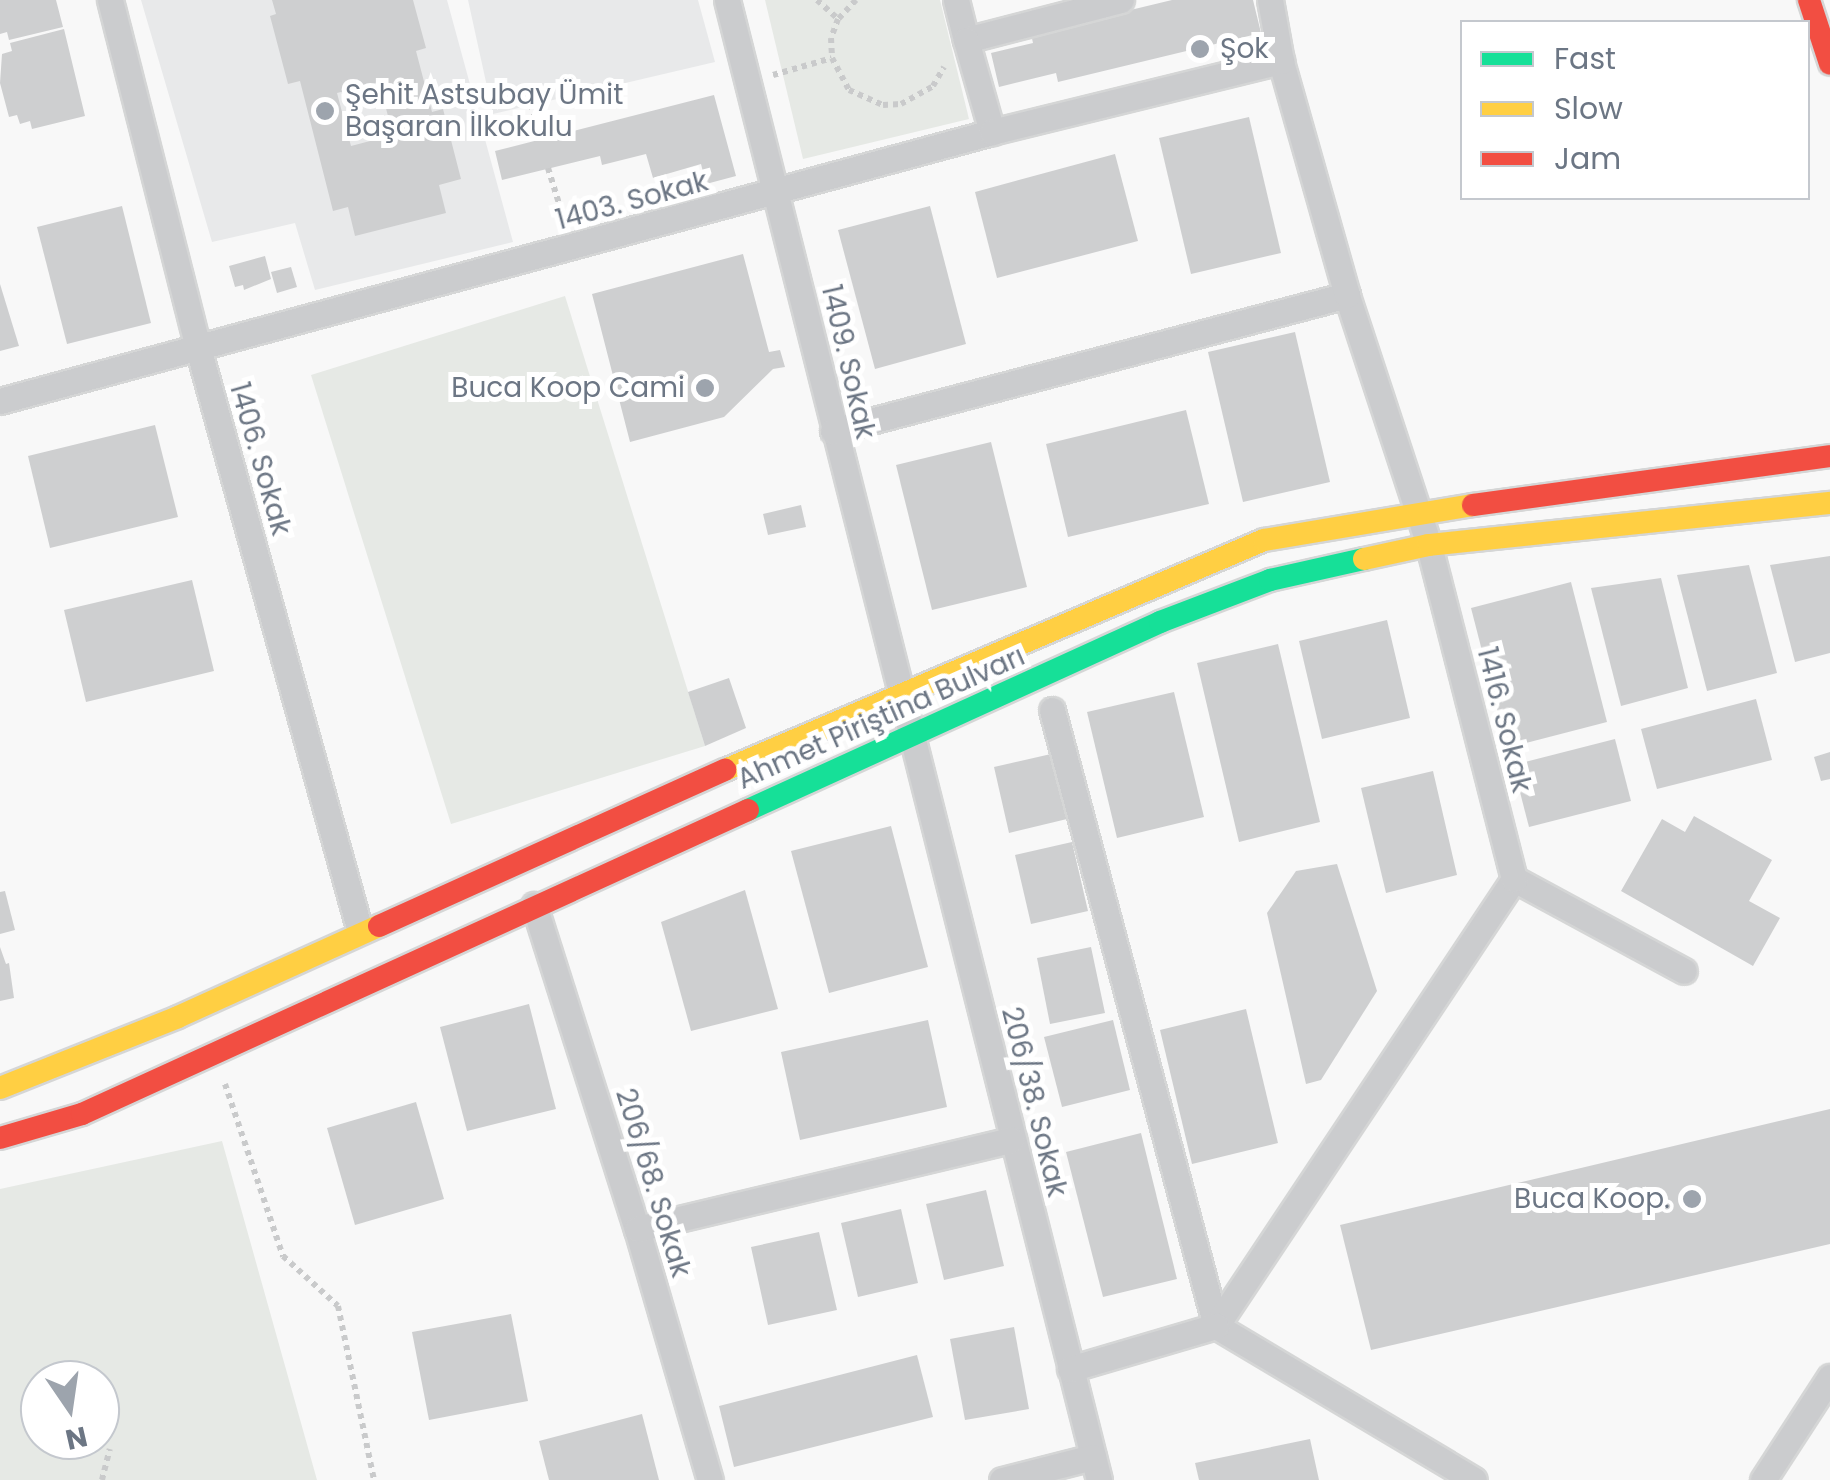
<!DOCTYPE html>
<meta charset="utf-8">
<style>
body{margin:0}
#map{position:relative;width:1830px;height:1480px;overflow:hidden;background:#f8f8f8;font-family:Poppins,sans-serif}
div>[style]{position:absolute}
.built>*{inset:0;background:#e8e9ea}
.green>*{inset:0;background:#e6e9e5}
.building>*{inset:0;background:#cecfd0}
.path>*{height:6px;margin-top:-3px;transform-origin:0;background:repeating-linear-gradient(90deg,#c9cacb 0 5px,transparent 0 10px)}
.roads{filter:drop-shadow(2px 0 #d5d6d6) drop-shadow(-2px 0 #d5d6d6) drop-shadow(0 2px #d5d6d6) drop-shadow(0 -2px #d5d6d6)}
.street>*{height:25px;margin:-12.5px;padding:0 12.5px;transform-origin:12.5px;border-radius:12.5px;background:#cbccce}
.fast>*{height:22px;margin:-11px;padding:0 11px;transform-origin:11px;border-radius:11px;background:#16e098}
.slow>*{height:22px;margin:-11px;padding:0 11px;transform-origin:11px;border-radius:11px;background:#ffcf43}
.jam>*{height:22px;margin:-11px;padding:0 11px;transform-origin:11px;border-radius:11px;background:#f24e42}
.dots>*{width:28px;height:28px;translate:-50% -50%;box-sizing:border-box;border:5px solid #fff;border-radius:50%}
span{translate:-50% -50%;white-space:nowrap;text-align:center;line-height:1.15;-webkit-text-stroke:10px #fff;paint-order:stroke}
.poi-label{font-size:28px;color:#6c7684}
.left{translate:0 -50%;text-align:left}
.right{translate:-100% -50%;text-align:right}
.street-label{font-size:28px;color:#6c7684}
.legend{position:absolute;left:1460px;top:20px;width:350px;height:180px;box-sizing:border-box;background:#fff;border:2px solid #c4c8ce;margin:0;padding:12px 18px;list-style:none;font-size:30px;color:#6c7684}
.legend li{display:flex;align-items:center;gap:20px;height:50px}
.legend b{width:50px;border:2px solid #c4c8ce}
.north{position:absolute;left:20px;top:1360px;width:100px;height:100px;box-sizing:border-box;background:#fff;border:2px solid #c4c8ce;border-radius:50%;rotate:167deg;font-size:28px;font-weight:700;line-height:40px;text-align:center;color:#6c7684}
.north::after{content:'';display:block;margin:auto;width:35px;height:45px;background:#9da4ad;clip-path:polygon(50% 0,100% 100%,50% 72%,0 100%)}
</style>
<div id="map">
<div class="built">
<div style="clip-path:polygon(141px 0,447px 0,513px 242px,315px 290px,295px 223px,212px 242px)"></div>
<div style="clip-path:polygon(468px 0,698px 0,715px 62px,493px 114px)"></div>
</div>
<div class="green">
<div style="clip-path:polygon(765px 0,940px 0,969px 119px,803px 159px)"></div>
<div style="clip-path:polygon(565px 296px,705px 746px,451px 824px,311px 375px)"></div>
<div style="clip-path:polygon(evenodd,222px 1141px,317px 1480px,0 1480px,0 1189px,222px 1141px,100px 1380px,100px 1440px,40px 1440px,40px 1380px,100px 1380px)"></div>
</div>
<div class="building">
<div style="clip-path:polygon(0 0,56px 0,63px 27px,9px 40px,7px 32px,0 34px)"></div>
<div style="clip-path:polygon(evenodd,272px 0,413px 0,426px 48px,416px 51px,432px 112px,443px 109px,461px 179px,439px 185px,446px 213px,355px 236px,348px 207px,333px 211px,300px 81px,288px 84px,270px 16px,276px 14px,272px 0,379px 82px,393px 135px,351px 146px,337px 93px,379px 82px)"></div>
<div style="clip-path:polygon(1172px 0,1253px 0,1261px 33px,1058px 82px,1056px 73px,999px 87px,991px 53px,1033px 43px,1031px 34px)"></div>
<div style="clip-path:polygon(64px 29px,85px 116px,32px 129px,30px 121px,20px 124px,17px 115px,9px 117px,0 83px,2px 54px,12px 51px,10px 43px)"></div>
<div style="clip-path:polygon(714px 95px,736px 176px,706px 184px,701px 164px,653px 178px,646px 154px,602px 165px,600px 156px,502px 180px,495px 151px)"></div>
<div style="clip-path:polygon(1249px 117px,1281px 253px,1191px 274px,1159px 138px)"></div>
<div style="clip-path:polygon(1115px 154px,1138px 241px,997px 278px,975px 192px)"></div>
<div style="clip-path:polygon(122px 206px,151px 323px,67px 344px,37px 227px)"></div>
<div style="clip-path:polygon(930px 206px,966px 344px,875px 369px,838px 230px)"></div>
<div style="clip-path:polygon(743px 254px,769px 352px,780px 350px,785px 367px,773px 369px,724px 417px,630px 442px,592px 294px)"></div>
<div style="clip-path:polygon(265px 256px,271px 279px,244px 290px,243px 285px,235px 287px,229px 266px)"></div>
<div style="clip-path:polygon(291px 267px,297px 287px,277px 293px,271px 272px)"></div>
<div style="clip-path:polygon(0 284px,19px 346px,0 351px)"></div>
<div style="clip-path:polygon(1295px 332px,1330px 482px,1243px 502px,1208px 352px)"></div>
<div style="clip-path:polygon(1186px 410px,1209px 504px,1068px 537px,1046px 444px)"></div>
<div style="clip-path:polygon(155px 425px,178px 517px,50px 548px,28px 456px)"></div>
<div style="clip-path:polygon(991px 442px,1027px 587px,932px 610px,896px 465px)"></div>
<div style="clip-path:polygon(801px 505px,806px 527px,768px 535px,763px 514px)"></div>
<div style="clip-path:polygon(1830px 556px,1830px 653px,1795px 662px,1770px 565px)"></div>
<div style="clip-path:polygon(1749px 565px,1777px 673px,1707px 691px,1677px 575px)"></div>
<div style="clip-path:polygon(1661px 578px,1688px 688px,1621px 706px,1591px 588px)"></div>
<div style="clip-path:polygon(192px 580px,214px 671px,86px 702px,64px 610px)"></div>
<div style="clip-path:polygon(1571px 582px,1607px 722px,1507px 748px,1471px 608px)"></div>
<div style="clip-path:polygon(1387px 620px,1410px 718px,1322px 739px,1299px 641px)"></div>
<div style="clip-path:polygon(1278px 644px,1320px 822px,1239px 842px,1197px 663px)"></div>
<div style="clip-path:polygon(729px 678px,746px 728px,705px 746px,688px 692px)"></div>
<div style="clip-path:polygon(1174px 692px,1204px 817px,1117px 838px,1087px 712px)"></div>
<div style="clip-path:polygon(1756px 699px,1772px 760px,1657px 789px,1641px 729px)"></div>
<div style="clip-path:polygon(1615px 739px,1631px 801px,1529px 827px,1513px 765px)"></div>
<div style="clip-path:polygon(1830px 752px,1830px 779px,1821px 781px,1814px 757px)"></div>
<div style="clip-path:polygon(1051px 754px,1067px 819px,1009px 833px,994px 767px)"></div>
<div style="clip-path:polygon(1433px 771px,1457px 875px,1386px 893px,1361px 788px)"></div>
<div style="clip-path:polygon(1694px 816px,1772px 860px,1749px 901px,1780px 918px,1753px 966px,1621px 891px,1662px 819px,1685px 832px)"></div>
<div style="clip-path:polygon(891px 826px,928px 967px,829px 993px,791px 851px)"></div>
<div style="clip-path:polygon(1072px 842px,1088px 911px,1031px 924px,1015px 855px)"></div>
<div style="clip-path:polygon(1337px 864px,1377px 991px,1321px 1080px,1306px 1084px,1267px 913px,1296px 871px)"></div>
<div style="clip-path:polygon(745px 890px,778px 1009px,691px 1031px,661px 922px)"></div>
<div style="clip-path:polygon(5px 891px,15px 930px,0 934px,0 892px)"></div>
<div style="clip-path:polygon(0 947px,6px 964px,9px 963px,14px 998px,0 1001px)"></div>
<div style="clip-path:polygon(1091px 947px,1105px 1013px,1050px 1024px,1037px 958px)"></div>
<div style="clip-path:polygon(529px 1004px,556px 1109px,467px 1131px,440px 1027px)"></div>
<div style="clip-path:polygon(1246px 1009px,1278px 1143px,1192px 1164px,1160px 1030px)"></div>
<div style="clip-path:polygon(928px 1020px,947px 1107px,800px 1140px,781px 1052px)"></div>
<div style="clip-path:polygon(1113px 1020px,1130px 1090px,1062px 1107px,1044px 1037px)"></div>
<div style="clip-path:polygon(416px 1102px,444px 1199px,355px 1225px,327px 1128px)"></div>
<div style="clip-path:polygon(1830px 1109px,1830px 1244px,1371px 1350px,1340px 1225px)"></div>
<div style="clip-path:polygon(1141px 1133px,1177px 1279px,1103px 1297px,1066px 1152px)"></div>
<div style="clip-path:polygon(986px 1190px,1004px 1266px,944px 1280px,926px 1204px)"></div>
<div style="clip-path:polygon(901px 1209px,918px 1283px,858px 1297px,841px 1223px)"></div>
<div style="clip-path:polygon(819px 1232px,837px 1310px,768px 1325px,751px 1247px)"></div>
<div style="clip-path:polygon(511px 1314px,528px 1401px,429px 1420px,412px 1332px)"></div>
<div style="clip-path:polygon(1014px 1327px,1029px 1409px,965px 1420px,950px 1339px)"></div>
<div style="clip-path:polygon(917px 1355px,933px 1417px,734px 1467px,719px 1406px)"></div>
<div style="clip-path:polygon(642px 1414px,659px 1480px,549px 1480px,539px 1441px)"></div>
<div style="clip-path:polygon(1310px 1439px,1319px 1480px,1199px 1480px,1195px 1463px)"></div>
</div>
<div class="path">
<div style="left:817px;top:0;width:28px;rotate:42deg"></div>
<div style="left:856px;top:0;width:26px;rotate:133deg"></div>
<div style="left:838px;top:19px;width:20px;rotate:110deg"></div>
<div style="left:831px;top:38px;width:20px;rotate:87deg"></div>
<div style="left:832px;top:58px;width:36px;rotate:62deg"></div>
<div style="left:849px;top:90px;width:37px;rotate:24deg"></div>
<div style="left:883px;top:105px;width:18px;rotate:-3deg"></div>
<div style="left:901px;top:104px;width:37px;rotate:-29deg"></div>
<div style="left:933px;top:86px;width:22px;rotate:-60deg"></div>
<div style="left:773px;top:75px;width:61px;rotate:-16.1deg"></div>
<div style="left:531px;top:104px;width:37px;rotate:74deg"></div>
<div style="left:548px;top:168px;width:58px;rotate:72.8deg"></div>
<div style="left:225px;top:1084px;width:182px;rotate:71.4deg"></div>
<div style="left:283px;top:1256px;width:74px;rotate:42.3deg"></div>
<div style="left:338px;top:1306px;width:178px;rotate:78.3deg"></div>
<div style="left:102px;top:1480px;width:32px;rotate:-76deg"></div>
</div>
<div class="roads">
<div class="street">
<div style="left:110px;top:0;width:359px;rotate:75.8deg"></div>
<div style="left:198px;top:348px;width:605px;rotate:74.47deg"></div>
<div style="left:727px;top:0;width:1526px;rotate:75.89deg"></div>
<div style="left:956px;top:0;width:41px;rotate:76deg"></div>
<div style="left:966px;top:40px;width:160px;rotate:-14.5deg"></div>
<div style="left:966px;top:40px;width:96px;rotate:74.2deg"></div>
<div style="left:0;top:401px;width:1028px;rotate:-15.17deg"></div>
<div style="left:992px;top:132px;width:298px;rotate:-13.8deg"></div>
<div style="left:833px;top:431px;width:532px;rotate:-14.82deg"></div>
<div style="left:1052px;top:710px;width:637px;rotate:75.09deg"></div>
<div style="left:1514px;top:879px;width:193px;rotate:28.4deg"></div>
<div style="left:534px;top:905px;width:340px;rotate:72.4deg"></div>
<div style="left:637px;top:1229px;width:261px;rotate:73.8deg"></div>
<div style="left:637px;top:1229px;width:385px;rotate:-13.4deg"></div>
<div style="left:1216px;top:1326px;width:537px;rotate:-56.31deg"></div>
<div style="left:1514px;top:879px;width:345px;rotate:-104.3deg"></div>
<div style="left:1429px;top:545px;width:263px;rotate:-108.2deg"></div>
<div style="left:1347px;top:295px;width:243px;rotate:-105.8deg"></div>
<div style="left:1281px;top:61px;width:62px;rotate:-100.2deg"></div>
<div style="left:1216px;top:1326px;width:300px;rotate:30.8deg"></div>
<div style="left:1070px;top:1369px;width:152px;rotate:-16.4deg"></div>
<div style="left:1002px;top:1480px;width:94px;rotate:-14.2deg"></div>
<div style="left:1763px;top:1480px;width:123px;rotate:-57deg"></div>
</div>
<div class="fast">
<div style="left:748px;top:810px;width:453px;rotate:-24.5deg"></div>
<div style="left:1160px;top:622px;width:118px;rotate:-20.9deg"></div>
<div style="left:1270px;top:580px;width:96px;rotate:-12.6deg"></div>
</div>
<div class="slow">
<div style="left:1364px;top:559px;width:66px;rotate:-12.2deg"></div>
<div style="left:1429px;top:545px;width:403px;rotate:-6deg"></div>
<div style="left:725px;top:770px;width:586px;rotate:-23.11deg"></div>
<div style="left:1264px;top:540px;width:212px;rotate:-9.5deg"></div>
<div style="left:0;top:1088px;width:192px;rotate:-21.7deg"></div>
<div style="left:178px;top:1017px;width:221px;rotate:-24.4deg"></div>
</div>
<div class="jam">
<div style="left:1809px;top:0;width:67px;rotate:71.8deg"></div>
<div style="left:1473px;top:505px;width:360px;rotate:-7.8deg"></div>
<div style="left:379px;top:926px;width:380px;rotate:-24.3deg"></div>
<div style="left:0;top:1138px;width:85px;rotate:-16.3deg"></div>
<div style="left:82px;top:1114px;width:732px;rotate:-24.53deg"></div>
</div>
</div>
<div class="dots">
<div style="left:1200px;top:49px;background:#9da4ad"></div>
<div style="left:325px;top:111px;background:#9da4ad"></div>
<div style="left:705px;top:388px;background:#9da4ad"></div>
<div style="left:1692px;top:1199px;background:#9da4ad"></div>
</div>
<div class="poi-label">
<span class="left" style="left:1220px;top:49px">Şok</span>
<span class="left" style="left:345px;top:111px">Şehit Astsubay Ümit<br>Başaran İlkokulu</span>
<span class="right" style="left:685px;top:388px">Buca Koop Cami</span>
<span class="right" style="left:1670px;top:1199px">Buca Koop.</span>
</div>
<div class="street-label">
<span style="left:632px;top:201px;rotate:-15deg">1403. Sokak</span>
<span style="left:848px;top:362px;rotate:77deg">1409. Sokak</span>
<span style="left:260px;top:459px;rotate:74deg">1406. Sokak</span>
<span style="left:881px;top:718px;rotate:-24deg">Ahmet Piriştina Bulvarı</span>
<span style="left:1504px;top:720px;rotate:76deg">1416. Sokak</span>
<span style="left:1034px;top:1102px;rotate:76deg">206/38. Sokak</span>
<span style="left:653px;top:1183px;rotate:73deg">206/68. Sokak</span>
</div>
<ul class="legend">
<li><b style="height:12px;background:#16e098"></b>Fast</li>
<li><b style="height:12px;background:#ffcf43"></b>Slow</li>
<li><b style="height:12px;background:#f24e42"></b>Jam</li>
</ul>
<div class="north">N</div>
</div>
